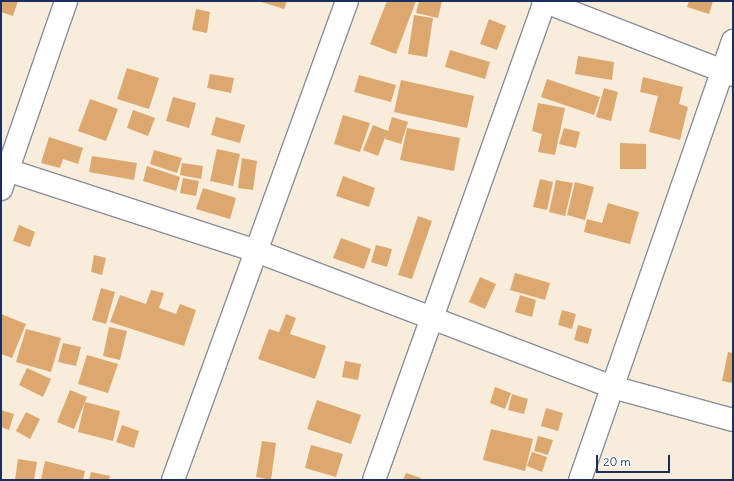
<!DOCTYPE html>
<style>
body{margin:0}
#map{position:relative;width:734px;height:481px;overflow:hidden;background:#f8ecdb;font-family:Delius,sans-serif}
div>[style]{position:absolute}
.building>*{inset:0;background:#dca870}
.roads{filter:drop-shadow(1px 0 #8a8e9c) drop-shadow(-1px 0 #8a8e9c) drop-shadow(0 1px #8a8e9c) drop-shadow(0 -1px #8a8e9c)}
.street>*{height:22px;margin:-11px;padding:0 11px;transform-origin:11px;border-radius:11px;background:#fff}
span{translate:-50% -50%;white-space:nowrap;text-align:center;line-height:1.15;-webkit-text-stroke:3px #fff;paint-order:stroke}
.frame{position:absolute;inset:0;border:2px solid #1b2f5e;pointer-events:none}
.scale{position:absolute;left:596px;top:455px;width:74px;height:18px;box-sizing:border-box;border:2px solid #1b2f5e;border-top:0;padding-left:5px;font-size:12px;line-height:14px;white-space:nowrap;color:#1b2f5e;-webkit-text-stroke:3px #fff;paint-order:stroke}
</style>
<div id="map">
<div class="building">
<div style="clip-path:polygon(1px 1px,18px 1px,13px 16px,1px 12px)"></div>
<div style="clip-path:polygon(258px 1px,287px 1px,284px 9px)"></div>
<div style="clip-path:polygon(387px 1px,416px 1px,396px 54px,370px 44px)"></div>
<div style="clip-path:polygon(419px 1px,442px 1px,438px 18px,416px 13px)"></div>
<div style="clip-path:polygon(689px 1px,713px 1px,709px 14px,687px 7px)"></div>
<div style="clip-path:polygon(196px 9px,210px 12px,207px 33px,192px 30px)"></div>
<div style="clip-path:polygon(414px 15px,433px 18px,427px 57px,408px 54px)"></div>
<div style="clip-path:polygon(489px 19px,506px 26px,497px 50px,480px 44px)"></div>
<div style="clip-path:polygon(450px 50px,490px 62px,485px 79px,445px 67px)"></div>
<div style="clip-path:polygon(578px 56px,614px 62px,612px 80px,575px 74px)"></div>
<div style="clip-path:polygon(127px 68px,159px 78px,149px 109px,117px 99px)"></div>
<div style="clip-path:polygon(210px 74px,234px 78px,231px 93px,207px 88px)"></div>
<div style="clip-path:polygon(359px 75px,396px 85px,391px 102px,354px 92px)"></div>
<div style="clip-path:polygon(643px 77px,683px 87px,679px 104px,688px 107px,680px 140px,649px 132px,658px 96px,640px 92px)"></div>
<div style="clip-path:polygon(547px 79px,600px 97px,594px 115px,541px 97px)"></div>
<div style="clip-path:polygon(401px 80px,474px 96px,467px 128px,394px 112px)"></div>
<div style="clip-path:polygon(604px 88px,618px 92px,611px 121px,596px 117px)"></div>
<div style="clip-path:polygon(173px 97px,196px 103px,189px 128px,166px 121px)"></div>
<div style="clip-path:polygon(90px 99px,118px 109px,106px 141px,78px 131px)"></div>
<div style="clip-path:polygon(538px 103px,565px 108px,555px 155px,538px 152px,542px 134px,532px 131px)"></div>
<div style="clip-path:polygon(133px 110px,155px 118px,148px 136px,127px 128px)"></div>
<div style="clip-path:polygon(343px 115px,370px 123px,360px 152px,334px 144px)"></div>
<div style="clip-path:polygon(216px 117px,245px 125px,240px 143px,211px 135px)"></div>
<div style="clip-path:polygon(392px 117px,408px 122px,401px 144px,385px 139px,386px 135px,378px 156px,363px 150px,373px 125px,388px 131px)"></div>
<div style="clip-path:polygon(407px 128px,460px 138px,454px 171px,400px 160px)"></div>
<div style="clip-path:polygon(564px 128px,580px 132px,576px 148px,559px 144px)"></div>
<div style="clip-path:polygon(49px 137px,83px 148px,78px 164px,63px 159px,60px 168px,41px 163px)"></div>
<div style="clip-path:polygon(620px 143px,646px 144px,646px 169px,620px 169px)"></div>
<div style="clip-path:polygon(217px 149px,240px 154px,233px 186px,210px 181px)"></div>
<div style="clip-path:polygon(154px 150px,182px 158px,177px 173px,150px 164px)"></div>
<div style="clip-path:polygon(92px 156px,137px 163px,134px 180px,89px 172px)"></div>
<div style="clip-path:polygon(242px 158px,257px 161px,253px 190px,238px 188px)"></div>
<div style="clip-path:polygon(182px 163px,203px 166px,201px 179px,180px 175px)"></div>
<div style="clip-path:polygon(147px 166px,180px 177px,176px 191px,143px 181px)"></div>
<div style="clip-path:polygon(343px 176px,375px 188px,369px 207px,336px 196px)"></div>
<div style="clip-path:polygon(183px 178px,199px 181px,196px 196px,180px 193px)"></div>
<div style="clip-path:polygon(540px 179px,553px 182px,547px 210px,533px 207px)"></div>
<div style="clip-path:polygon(556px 180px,573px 183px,565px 216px,549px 212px)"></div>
<div style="clip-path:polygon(575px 182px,594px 187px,585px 220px,567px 215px)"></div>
<div style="clip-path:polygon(203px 188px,236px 198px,230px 219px,196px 209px)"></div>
<div style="clip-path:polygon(608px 203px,639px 212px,630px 244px,584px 232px,587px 219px,602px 223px)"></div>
<div style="clip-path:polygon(418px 216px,432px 221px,412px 279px,398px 275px)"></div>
<div style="clip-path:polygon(19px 225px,35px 232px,30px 247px,13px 241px)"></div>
<div style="clip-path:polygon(341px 238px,371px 249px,364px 269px,333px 258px)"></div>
<div style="clip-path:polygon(376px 245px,392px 249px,387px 267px,371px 262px)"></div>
<div style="clip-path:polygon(94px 255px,106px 258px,102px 275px,91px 272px)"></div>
<div style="clip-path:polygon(515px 273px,550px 283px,545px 300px,510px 290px)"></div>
<div style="clip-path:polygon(480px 277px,496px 284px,485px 309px,469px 302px)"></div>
<div style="clip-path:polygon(101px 288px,115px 292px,106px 324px,92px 320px)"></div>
<div style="clip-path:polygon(151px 290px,164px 293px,159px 308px,176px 314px,180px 304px,196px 310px,184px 346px,110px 322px,120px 295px,146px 304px)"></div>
<div style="clip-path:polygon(520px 295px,536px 300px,532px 317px,515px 312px)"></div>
<div style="clip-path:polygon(562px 310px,576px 314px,572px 329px,558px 325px)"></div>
<div style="clip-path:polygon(1px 314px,26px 324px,12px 358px,1px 354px)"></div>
<div style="clip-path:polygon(286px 314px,296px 318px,290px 334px,326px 346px,315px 379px,258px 359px,269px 329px,279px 332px)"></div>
<div style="clip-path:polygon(578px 325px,592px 329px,588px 344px,574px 340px)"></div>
<div style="clip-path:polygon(109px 327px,127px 331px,120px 360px,103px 356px)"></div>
<div style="clip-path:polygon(26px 329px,61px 338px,51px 372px,16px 362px)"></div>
<div style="clip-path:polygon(63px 343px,81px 347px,76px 366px,58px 362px)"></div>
<div style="clip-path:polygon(728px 352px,733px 353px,733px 383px,722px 381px)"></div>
<div style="clip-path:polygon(87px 355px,118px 364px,108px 393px,78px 384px)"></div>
<div style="clip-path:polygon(345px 361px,361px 364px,358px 380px,342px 377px)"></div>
<div style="clip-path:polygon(27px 368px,51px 379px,43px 397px,19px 385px)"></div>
<div style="clip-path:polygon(495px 387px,511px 393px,505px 409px,490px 403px)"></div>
<div style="clip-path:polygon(70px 390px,87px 397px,74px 429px,57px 422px)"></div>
<div style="clip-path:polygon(512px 394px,528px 399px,524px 414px,508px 410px)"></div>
<div style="clip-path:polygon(317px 400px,361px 415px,351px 444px,307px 429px)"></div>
<div style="clip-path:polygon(85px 402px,120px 411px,113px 441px,78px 432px)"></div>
<div style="clip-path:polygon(546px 408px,563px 413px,558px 431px,541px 426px)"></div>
<div style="clip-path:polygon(1px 410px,14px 414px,9px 430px,1px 427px)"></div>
<div style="clip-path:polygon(26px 412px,40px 419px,30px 439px,16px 431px)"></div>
<div style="clip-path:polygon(122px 425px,139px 431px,134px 448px,116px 442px)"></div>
<div style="clip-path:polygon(491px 429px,533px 439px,525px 471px,483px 460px)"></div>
<div style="clip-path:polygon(538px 436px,553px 440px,548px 455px,534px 451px)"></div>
<div style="clip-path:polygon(262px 441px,276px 443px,271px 480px,256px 477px)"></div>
<div style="clip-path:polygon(311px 445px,343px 454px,336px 477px,305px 468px)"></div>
<div style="clip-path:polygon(532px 452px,547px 457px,542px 472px,527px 466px)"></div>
<div style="clip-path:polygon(18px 459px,37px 462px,34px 480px,15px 480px)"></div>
<div style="clip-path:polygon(45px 461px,85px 471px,83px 480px,41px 480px)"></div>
<div style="clip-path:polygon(91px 472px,110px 476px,109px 480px,89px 480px)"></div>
<div style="clip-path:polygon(406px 473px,421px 478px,420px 480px,403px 480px)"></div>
</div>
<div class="roads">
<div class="street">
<div style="left:543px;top:1px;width:204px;rotate:21.3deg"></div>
<div style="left:1px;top:168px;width:268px;rotate:18deg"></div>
<div style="left:256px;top:251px;width:381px;rotate:20.9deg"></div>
<div style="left:612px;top:387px;width:125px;rotate:15.3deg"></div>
<div style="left:1px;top:189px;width:199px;rotate:-70.9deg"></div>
<div style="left:173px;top:480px;width:510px;rotate:-70.04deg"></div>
<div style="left:374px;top:480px;width:509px;rotate:-70.35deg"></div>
<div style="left:580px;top:480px;width:465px;rotate:-70.8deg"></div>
</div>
</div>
<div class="frame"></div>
<div class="scale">20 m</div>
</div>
